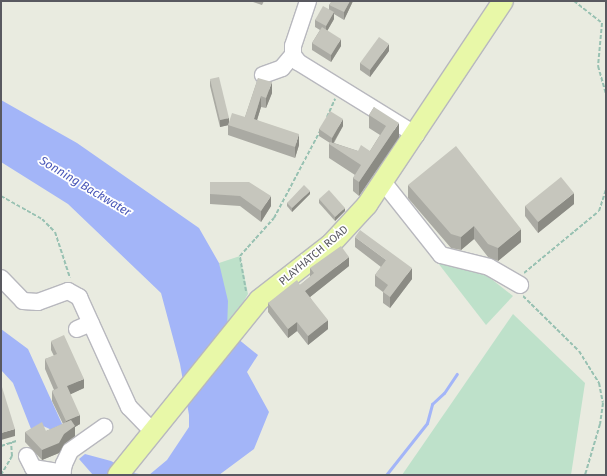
<!DOCTYPE html>
<style>
body{margin:0}
#map{position:relative;width:607px;height:476px;overflow:hidden;background:#e9ebe0;font-family:"Fira Sans",sans-serif}
div>[style]{position:absolute}
.green>*{inset:0;background:#bee1ca}
.water>*{inset:0;background:#a3b5f8}
.stream>*{height:3px;margin:-1.5px;padding:0 1.5px;transform-origin:1.5px;border-radius:1.5px;background:#a3b5f8}
.path>*{height:2px;margin-top:-1px;transform-origin:0;background:repeating-linear-gradient(90deg,#98c1b2 0 4px,transparent 0 6px)}
.roads{filter:drop-shadow(1px 0 #b8b8be) drop-shadow(-1px 0 #b8b8be) drop-shadow(0 1px #b8b8be) drop-shadow(0 -1px #b8b8be)}
.minor>*{height:16px;margin:-8px;padding:0 8px;transform-origin:8px;border-radius:8px;background:#fff}
.major>*{height:20px;margin:-10px;padding:0 10px;transform-origin:10px;border-radius:10px;background:#e8f8a8}
.wall>*{inset:0;background:#aaaaa3}
.shaded-wall>*{inset:0;background:#8b8b84}
.building>*{inset:0;background:#c6c6bd}
span{translate:-50% -50%;white-space:nowrap;text-align:center;line-height:1.15;-webkit-text-stroke:3.5px #fff;paint-order:stroke}
.street-label{font-size:11px;color:#595960}
.water-label{font-size:12px;color:#4957b8;font-style:italic}
.frame{position:absolute;inset:0;border:2px solid #595960;pointer-events:none}
</style>
<div id="map">
<div class="green">
<div style="clip-path:polygon(240px 256px,248px 294px,227px 330px,219px 263px)"></div>
<div style="clip-path:polygon(438px 263px,485px 274px,513px 296px,486px 325px)"></div>
<div style="clip-path:polygon(513px 314px,585px 383px,571px 475px,402px 475px)"></div>
</div>
<div class="water">
<div style="clip-path:polygon(1px 100px,77px 143px,199px 228px,219px 263px,228px 301px,227px 330px,258px 355px,247px 372px,269px 412px,254px 449px,219px 475px,149px 475px,167px 460px,189px 427px,189px 415px,180px 364px,161px 293px,68px 204px,1px 162px)"></div>
<div style="clip-path:polygon(1px 329px,28px 349px,63px 426px,54px 431px,41px 425px,33px 434px,13px 383px,1px 370px)"></div>
<div style="clip-path:polygon(85px 454px,111px 461px,133px 473px,145px 475px,93px 475px,79px 459px)"></div>
</div>
<div class="stream">
<div style="left:386px;top:475px;width:66px;rotate:-51.7deg"></div>
<div style="left:427px;top:423px;width:20px;rotate:-75deg"></div>
<div style="left:432px;top:404px;width:16px;rotate:-43deg"></div>
<div style="left:444px;top:393px;width:23px;rotate:-56deg"></div>
</div>
<div class="path">
<div style="left:574px;top:1px;width:36px;rotate:38deg"></div>
<div style="left:602px;top:23px;width:43px;rotate:95.3deg"></div>
<div style="left:598px;top:66px;width:29px;rotate:74deg"></div>
<div style="left:327px;top:117px;width:20px;rotate:-66deg"></div>
<div style="left:1px;top:196px;width:47px;rotate:29.3deg"></div>
<div style="left:42px;top:219px;width:18px;rotate:45deg"></div>
<div style="left:55px;top:232px;width:48px;rotate:71.9deg"></div>
<div style="left:524px;top:273px;width:97px;rotate:-39.6deg"></div>
<div style="left:599px;top:211px;width:22px;rotate:-72deg"></div>
<div style="left:246px;top:291px;width:36px;rotate:-100deg"></div>
<div style="left:240px;top:256px;width:51px;rotate:-48.2deg"></div>
<div style="left:274px;top:218px;width:98px;rotate:-62.1deg"></div>
<div style="left:523px;top:296px;width:78px;rotate:44.5deg"></div>
<div style="left:579px;top:351px;width:38px;rotate:58deg"></div>
<div style="left:599px;top:383px;width:20px;rotate:79deg"></div>
<div style="left:603px;top:403px;width:21px;rotate:98deg"></div>
<div style="left:600px;top:424px;width:53px;rotate:106.4deg"></div>
<div style="left:1px;top:446px;width:16px;rotate:-18deg"></div>
<div style="left:1px;top:475px;width:22px;rotate:-60deg"></div>
<div style="left:12px;top:456px;width:14px;rotate:-94deg"></div>
</div>
<div class="roads">
<div class="minor">
<div style="left:308px;top:1px;width:47px;rotate:108.4deg"></div>
<div style="left:293px;top:46px;width:9px;rotate:90deg"></div>
<div style="left:293px;top:55px;width:9px;rotate:54deg"></div>
<div style="left:298px;top:62px;width:139px;rotate:31.7deg"></div>
<div style="left:263px;top:75px;width:20px;rotate:-20deg"></div>
<div style="left:282px;top:68px;width:17px;rotate:-50deg"></div>
<div style="left:384px;top:183px;width:92px;rotate:51.6deg"></div>
<div style="left:441px;top:255px;width:49px;rotate:14deg"></div>
<div style="left:489px;top:267px;width:36px;rotate:30deg"></div>
<div style="left:1px;top:278px;width:32px;rotate:46deg"></div>
<div style="left:23px;top:301px;width:15px;rotate:4deg"></div>
<div style="left:38px;top:302px;width:32px;rotate:-20deg"></div>
<div style="left:68px;top:291px;width:13px;rotate:29deg"></div>
<div style="left:79px;top:297px;width:121px;rotate:65.6deg"></div>
<div style="left:129px;top:407px;width:35px;rotate:46deg"></div>
<div style="left:77px;top:329px;width:15px;rotate:-23deg"></div>
<div style="left:27px;top:456px;width:13px;rotate:63deg"></div>
<div style="left:33px;top:468px;width:30px;rotate:9deg"></div>
<div style="left:62px;top:475px;width:11px;rotate:-80deg"></div>
<div style="left:64px;top:464px;width:14px;rotate:-65deg"></div>
<div style="left:70px;top:451px;width:42px;rotate:-35.2deg"></div>
</div>
<div class="major">
<div style="left:118px;top:475px;width:225px;rotate:-51.1deg"></div>
<div style="left:259px;top:300px;width:91px;rotate:-37.9deg"></div>
<div style="left:331px;top:244px;width:53px;rotate:-47.3deg"></div>
<div style="left:367px;top:205px;width:245px;rotate:-56.3deg"></div>
</div>
</div>
<div class="wall">
<div style="clip-path:polygon(250px 1px,264px 1px,262px 5px)"></div>
<div style="clip-path:polygon(332px 1px,353px 1px,344px 20px,334px 14px,334px 19px,327px 31px,341px 46px,331px 62px,312px 50px,312px 43px,320px 30px,315px 27px,315px 20px,329px 10px,329px 5px)"></div>
<div style="clip-path:polygon(389px 51px,370px 77px,360px 70px,360px 63px)"></div>
<div style="clip-path:polygon(258px 78px,272px 93px,266px 108px,261px 107px,257px 120px,299px 145px,295px 158px,228px 135px,228px 125px,220px 127px,210px 86px,210px 79px,229px 123px,245px 117px)"></div>
<div style="clip-path:polygon(374px 107px,399px 137px,359px 196px,353px 191px,353px 178px,355px 175px,329px 158px,329px 144px,330px 143px,319px 136px,319px 129px,343px 126px,334px 143px,358px 151px,370px 151px,380px 135px,369px 128px,369px 115px)"></div>
<div style="clip-path:polygon(210px 182px,271px 206px,261px 222px,240px 206px,210px 204px)"></div>
<div style="clip-path:polygon(408px 185px,521px 242px,498px 261px,488px 257px,474px 239px,461px 250px,451px 248px,408px 198px)"></div>
<div style="clip-path:polygon(310px 194px,292px 212px,287px 206px,287px 203px)"></div>
<div style="clip-path:polygon(319px 199px,345px 211px,335px 221px,319px 203px)"></div>
<div style="clip-path:polygon(574px 204px,538px 233px,525px 216px,525px 206px)"></div>
<div style="clip-path:polygon(355px 237px,412px 279px,390px 308px,383px 303px,383px 292px,375px 286px,375px 275px,381px 267px,355px 247px)"></div>
<div style="clip-path:polygon(349px 266px,310px 297px,328px 329px,308px 345px,297px 331px,288px 338px,268px 312px,268px 303px,300px 285px,310px 277px,310px 268px)"></div>
<div style="clip-path:polygon(51px 341px,84px 388px,70px 394px,80px 424px,75px 427px,75px 436px,64px 444px,59px 453px,42px 460px,25px 442px,25px 432px,46px 431px,63px 424px,52px 401px,52px 391px,54px 390px,45px 369px,45px 359px,54px 356px,51px 350px)"></div>
</div>
<div class="shaded-wall">
<div style="clip-path:polygon(350px 1px,353px 1px,344px 20px,344px 12px)"></div>
<div style="clip-path:polygon(334px 12px,334px 19px,326px 33px,326px 26px)"></div>
<div style="clip-path:polygon(341px 39px,341px 46px,331px 62px,331px 55px)"></div>
<div style="clip-path:polygon(389px 44px,389px 51px,370px 77px,370px 70px)"></div>
<div style="clip-path:polygon(272px 82px,272px 93px,266px 108px,266px 98px)"></div>
<div style="clip-path:polygon(261px 96px,261px 107px,254px 130px,254px 119px)"></div>
<div style="clip-path:polygon(229px 118px,229px 125px,220px 127px,220px 120px)"></div>
<div style="clip-path:polygon(343px 119px,343px 126px,332px 145px,332px 138px)"></div>
<div style="clip-path:polygon(399px 123px,399px 137px,359px 196px,359px 182px)"></div>
<div style="clip-path:polygon(299px 134px,299px 145px,295px 158px,295px 147px)"></div>
<div style="clip-path:polygon(310px 191px,310px 194px,292px 212px,292px 208px)"></div>
<div style="clip-path:polygon(574px 193px,574px 204px,538px 233px,538px 222px)"></div>
<div style="clip-path:polygon(271px 196px,271px 206px,261px 222px,261px 211px)"></div>
<div style="clip-path:polygon(345px 208px,345px 211px,335px 221px,335px 217px)"></div>
<div style="clip-path:polygon(474px 226px,474px 239px,461px 250px,461px 237px)"></div>
<div style="clip-path:polygon(521px 229px,521px 242px,498px 261px,498px 248px)"></div>
<div style="clip-path:polygon(349px 257px,349px 266px,305px 301px,305px 291px)"></div>
<div style="clip-path:polygon(412px 268px,412px 279px,390px 308px,390px 297px)"></div>
<div style="clip-path:polygon(328px 320px,328px 329px,308px 345px,308px 336px)"></div>
<div style="clip-path:polygon(297px 322px,297px 331px,288px 338px,288px 329px)"></div>
<div style="clip-path:polygon(84px 379px,84px 388px,67px 396px,67px 386px)"></div>
<div style="clip-path:polygon(80px 415px,80px 424px,75px 427px,75px 436px,64px 444px,59px 453px,42px 460px,42px 450px,64px 434px,66px 431px,66px 421px)"></div>
<div style="clip-path:polygon(15px 429px,15px 436px,1px 440px,1px 433px)"></div>
</div>
<div class="building">
<div style="clip-path:polygon(332px 1px,350px 1px,344px 12px,329px 5px)"></div>
<div style="clip-path:polygon(323px 6px,334px 12px,326px 26px,315px 20px)"></div>
<div style="clip-path:polygon(322px 27px,341px 39px,331px 55px,312px 43px)"></div>
<div style="clip-path:polygon(379px 37px,389px 44px,370px 70px,360px 63px)"></div>
<div style="clip-path:polygon(219px 77px,229px 118px,220px 120px,210px 79px)"></div>
<div style="clip-path:polygon(258px 78px,272px 82px,266px 98px,261px 96px,254px 119px,299px 134px,295px 147px,228px 125px,232px 113px,245px 117px)"></div>
<div style="clip-path:polygon(374px 107px,399px 123px,359px 182px,353px 178px,361px 165px,329px 144px,330px 142px,358px 151px,361px 145px,370px 151px,386px 126px,369px 115px)"></div>
<div style="clip-path:polygon(330px 111px,343px 119px,332px 138px,319px 129px)"></div>
<div style="clip-path:polygon(456px 146px,521px 229px,498px 248px,488px 244px,474px 226px,461px 237px,451px 234px,408px 185px)"></div>
<div style="clip-path:polygon(561px 177px,574px 193px,538px 222px,525px 206px)"></div>
<div style="clip-path:polygon(210px 182px,249px 182px,271px 196px,261px 211px,240px 196px,210px 194px)"></div>
<div style="clip-path:polygon(304px 185px,310px 191px,292px 208px,287px 203px)"></div>
<div style="clip-path:polygon(329px 190px,345px 208px,335px 217px,319px 199px)"></div>
<div style="clip-path:polygon(360px 230px,412px 268px,390px 297px,383px 292px,388px 285px,375px 275px,386px 260px,355px 237px)"></div>
<div style="clip-path:polygon(341px 246px,349px 257px,305px 291px,328px 320px,308px 336px,297px 322px,288px 329px,268px 303px,297px 280px,300px 285px,314px 273px,310px 268px)"></div>
<div style="clip-path:polygon(64px 335px,84px 379px,67px 386px,80px 415px,66px 421px,52px 391px,58px 388px,45px 359px,57px 354px,51px 341px)"></div>
<div style="clip-path:polygon(2px 387px,15px 429px,1px 433px,1px 388px)"></div>
<div style="clip-path:polygon(71px 420px,75px 426px,64px 434px,59px 443px,42px 450px,25px 432px,42px 422px,46px 431px)"></div>
</div>
<div class="street-label">
<span style="left:314px;top:256px;rotate:-40deg">PLAYHATCH ROAD</span>
</div>
<div class="water-label">
<span style="left:85px;top:187px;rotate:31deg">Sonning Backwater</span>
</div>
<div class="frame"></div>
</div>
